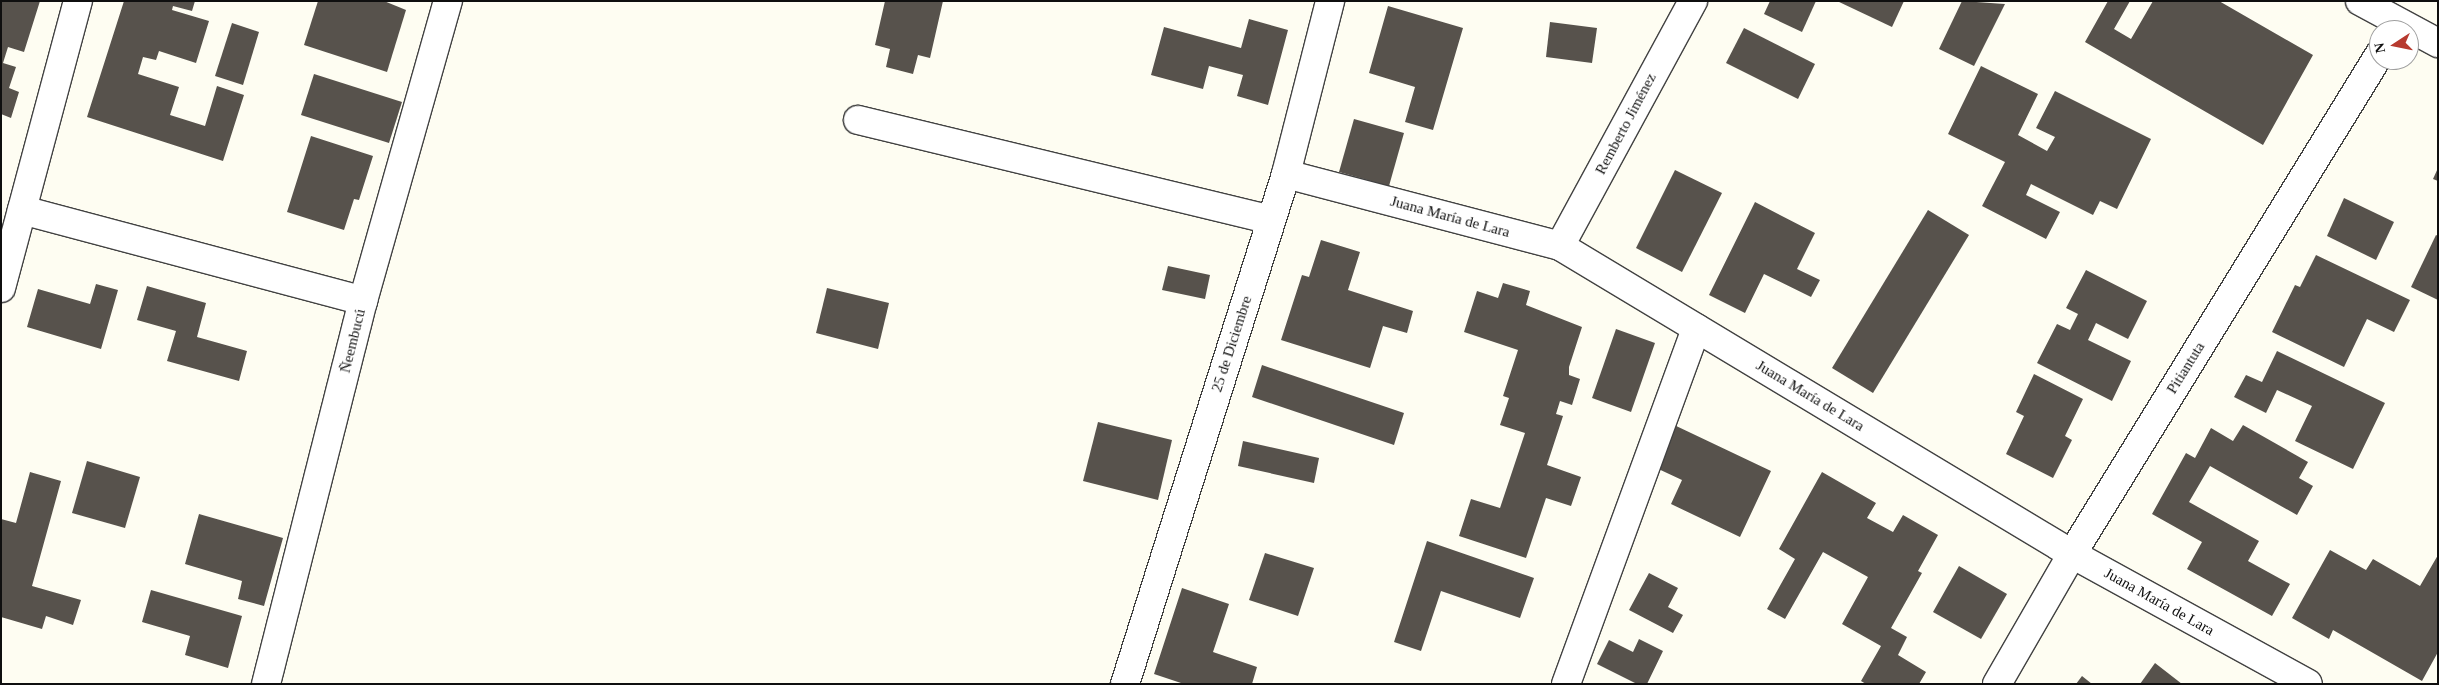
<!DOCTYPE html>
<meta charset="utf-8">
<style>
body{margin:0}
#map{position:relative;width:2439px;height:685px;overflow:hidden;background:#fefdf2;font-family:"Times New Roman",serif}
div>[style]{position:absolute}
.building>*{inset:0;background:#57524c}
.roads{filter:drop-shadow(1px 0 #424242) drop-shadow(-1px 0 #424242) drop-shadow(0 1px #424242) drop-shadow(0 -1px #424242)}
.street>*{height:28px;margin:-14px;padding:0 14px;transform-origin:14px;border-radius:14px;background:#fff}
span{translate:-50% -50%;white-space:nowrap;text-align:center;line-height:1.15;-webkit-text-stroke:5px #fff;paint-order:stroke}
.street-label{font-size:15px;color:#0f0f0f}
.frame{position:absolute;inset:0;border:2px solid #0f0f0f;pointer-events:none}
.north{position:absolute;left:2369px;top:20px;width:50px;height:50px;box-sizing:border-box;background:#fff;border:1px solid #9f9f9f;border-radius:50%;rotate:259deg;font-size:14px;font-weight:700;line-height:20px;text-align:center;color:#0f0f0f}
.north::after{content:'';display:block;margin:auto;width:18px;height:22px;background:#b73a2f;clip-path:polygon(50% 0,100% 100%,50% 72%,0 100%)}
</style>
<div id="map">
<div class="building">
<div style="clip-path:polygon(1px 1px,40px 1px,24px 52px,8px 47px,3px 63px,16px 67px,9px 88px,19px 92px,11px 118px,1px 114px)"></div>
<div style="clip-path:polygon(124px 1px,195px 1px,192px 11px,173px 6px,172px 10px,209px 21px,196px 63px,159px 51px,156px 60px,143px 57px,138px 74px,179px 87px,170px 115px,205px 126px,217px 86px,244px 95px,223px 161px,87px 117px)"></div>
<div style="clip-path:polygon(318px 1px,384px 1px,406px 10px,387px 72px,304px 45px)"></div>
<div style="clip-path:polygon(885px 1px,943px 1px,930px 58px,918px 55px,913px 74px,886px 67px,890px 49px,875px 45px)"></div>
<div style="clip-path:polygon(1770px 1px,1816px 1px,1802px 32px,1764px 14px)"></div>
<div style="clip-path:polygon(1837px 1px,1904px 1px,1892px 27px)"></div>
<div style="clip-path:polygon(1962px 1px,2005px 4px,1974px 66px,1939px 49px)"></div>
<div style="clip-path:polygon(2108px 1px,2130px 1px,2114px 29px,2131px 39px,2153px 1px,2219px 1px,2313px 55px,2263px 145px,2085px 42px)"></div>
<div style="clip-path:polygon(1388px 6px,1463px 28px,1433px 130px,1405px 122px,1415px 87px,1369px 73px)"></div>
<div style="clip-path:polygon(1249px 19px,1288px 30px,1268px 105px,1237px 96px,1243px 75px,1209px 66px,1203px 89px,1151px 75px,1164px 27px,1241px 48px)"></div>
<div style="clip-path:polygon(1550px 22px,1597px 28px,1592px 63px,1546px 57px)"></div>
<div style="clip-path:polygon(232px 23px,259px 32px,243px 85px,215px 76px)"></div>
<div style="clip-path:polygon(1744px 28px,1815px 64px,1798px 99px,1726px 63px)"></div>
<div style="clip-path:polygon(1981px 66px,2038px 94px,2018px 135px,2047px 151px,2055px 137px,2036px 128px,2055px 91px,2151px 139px,2117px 209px,2100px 201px,2093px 215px,2031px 184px,2026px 195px,2060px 212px,2046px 239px,1982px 206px,2005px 162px,1948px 134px)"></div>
<div style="clip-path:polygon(314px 74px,402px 102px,389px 143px,301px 115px)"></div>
<div style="clip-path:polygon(1354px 119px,1404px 133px,1389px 186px,1339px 172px)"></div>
<div style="clip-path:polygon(311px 136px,373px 156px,359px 200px,354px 199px,344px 230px,287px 212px)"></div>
<div style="clip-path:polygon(2438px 168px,2438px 181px,2433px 179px)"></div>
<div style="clip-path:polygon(1675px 170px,1722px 193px,1682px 272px,1636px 248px)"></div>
<div style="clip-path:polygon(2344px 198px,2394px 222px,2376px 260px,2327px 236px)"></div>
<div style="clip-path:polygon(1755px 202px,1815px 233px,1797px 269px,1820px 280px,1811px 297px,1764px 274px,1745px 313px,1709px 295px)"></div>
<div style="clip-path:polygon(1928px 210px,1969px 235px,1873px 393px,1832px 368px)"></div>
<div style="clip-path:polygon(2436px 235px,2438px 236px,2438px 300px,2411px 287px)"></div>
<div style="clip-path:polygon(1321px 240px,1360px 252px,1348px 290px,1413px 311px,1407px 333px,1383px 326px,1370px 368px,1281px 340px,1302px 275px,1309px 277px)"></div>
<div style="clip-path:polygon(2316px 255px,2410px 300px,2394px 332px,2367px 319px,2344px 367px,2272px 332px,2295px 285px,2300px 287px)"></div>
<div style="clip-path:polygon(1168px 266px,1210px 275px,1205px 299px,1162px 290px)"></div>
<div style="clip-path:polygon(2086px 270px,2147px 301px,2128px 339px,2096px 323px,2088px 340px,2131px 361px,2112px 401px,2037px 363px,2057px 324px,2070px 330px,2078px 314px,2066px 308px)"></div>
<div style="clip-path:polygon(1503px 283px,1530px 291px,1526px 305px,1582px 327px,1569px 367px,1569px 375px,1580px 379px,1572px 405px,1560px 401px,1556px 414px,1563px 416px,1547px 465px,1581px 477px,1571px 506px,1546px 498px,1526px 558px,1459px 536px,1471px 499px,1500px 508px,1525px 433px,1500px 425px,1509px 398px,1503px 396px,1518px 350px,1464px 332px,1477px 291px,1498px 298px)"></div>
<div style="clip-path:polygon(96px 284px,118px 290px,101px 349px,27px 327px,38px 289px,90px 304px)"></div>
<div style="clip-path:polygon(147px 286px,206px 303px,197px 337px,247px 351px,239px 381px,167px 361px,176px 331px,137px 320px)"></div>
<div style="clip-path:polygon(827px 288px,889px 303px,878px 349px,816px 333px)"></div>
<div style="clip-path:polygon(1616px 329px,1655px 343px,1631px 412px,1592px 398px)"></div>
<div style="clip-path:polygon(2277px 351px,2385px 403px,2353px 469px,2295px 441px,2312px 406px,2277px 390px,2266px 413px,2234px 397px,2246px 375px,2262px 382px)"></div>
<div style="clip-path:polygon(1262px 365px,1404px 413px,1394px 445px,1252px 397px)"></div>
<div style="clip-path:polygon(2034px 374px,2083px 399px,2065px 436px,2072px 440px,2053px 478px,2006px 454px,2024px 416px,2016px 412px)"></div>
<div style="clip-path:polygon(1098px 422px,1172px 440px,1158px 500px,1083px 481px)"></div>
<div style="clip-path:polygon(1672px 424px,1771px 471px,1740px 537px,1671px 504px,1682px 480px,1652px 466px)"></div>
<div style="clip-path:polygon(2243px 425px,2308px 462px,2299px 478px,2313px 486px,2297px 515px,2210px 466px,2189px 502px,2259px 541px,2248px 561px,2290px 584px,2272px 616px,2187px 569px,2202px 542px,2152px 514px,2186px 453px,2195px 458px,2211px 428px,2233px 441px)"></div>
<div style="clip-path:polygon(1243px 441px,1319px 458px,1314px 483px,1238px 466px)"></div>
<div style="clip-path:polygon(87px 461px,140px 477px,125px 528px,72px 513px)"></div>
<div style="clip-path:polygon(30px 472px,61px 481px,32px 586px,81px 600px,73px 625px,46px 616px,42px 629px,1px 617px,1px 519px,16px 523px)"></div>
<div style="clip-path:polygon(1822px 472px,1876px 503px,1867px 518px,1893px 532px,1903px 515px,1938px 535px,1918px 571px,1922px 573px,1891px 628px,1907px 637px,1898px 655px,1926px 672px,1919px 684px,1866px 684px,1861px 681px,1881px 646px,1842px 624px,1868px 577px,1823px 552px,1785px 619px,1767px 609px,1795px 559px,1779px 549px)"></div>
<div style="clip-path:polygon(199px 514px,283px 538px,264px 606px,238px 599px,242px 581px,185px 564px)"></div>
<div style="clip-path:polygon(1427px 541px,1534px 578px,1520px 618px,1441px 591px,1421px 651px,1394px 642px)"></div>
<div style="clip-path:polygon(2330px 550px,2366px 570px,2373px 559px,2420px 586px,2438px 555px,2438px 652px,2422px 681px,2333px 630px,2329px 639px,2292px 618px)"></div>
<div style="clip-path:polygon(1265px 553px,1314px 568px,1298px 616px,1249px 600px)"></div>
<div style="clip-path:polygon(1959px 566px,2007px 594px,1981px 639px,1933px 612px)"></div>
<div style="clip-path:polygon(1649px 573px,1678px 588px,1668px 607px,1683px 615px,1673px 633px,1629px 610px)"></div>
<div style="clip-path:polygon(1182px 588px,1229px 604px,1213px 652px,1257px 667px,1252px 684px,1184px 684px,1154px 674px)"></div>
<div style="clip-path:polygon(151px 590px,242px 616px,228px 668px,185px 655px,190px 636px,142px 622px)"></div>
<div style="clip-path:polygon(1639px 639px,1663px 651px,1647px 684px,1637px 684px,1597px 664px,1609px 640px,1633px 652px)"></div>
<div style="clip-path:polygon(2155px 663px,2182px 684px,2140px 684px)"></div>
<div style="clip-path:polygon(2082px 676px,2092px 684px,2076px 684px)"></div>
</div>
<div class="roads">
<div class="street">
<div style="left:2360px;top:1px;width:89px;rotate:28.3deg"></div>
<div style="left:858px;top:120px;width:425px;rotate:13.6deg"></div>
<div style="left:1286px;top:174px;width:283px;rotate:14.7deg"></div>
<div style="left:1560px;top:246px;width:598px;rotate:31.03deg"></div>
<div style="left:2072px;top:554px;width:269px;rotate:28.8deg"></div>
<div style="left:22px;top:210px;width:353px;rotate:14.9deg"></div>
<div style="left:1560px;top:246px;width:279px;rotate:-61.5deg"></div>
<div style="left:1px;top:288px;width:297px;rotate:-75deg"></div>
<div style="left:266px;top:684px;width:395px;rotate:-75.8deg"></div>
<div style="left:363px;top:301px;width:312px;rotate:-74.2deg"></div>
<div style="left:1125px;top:684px;width:535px;rotate:-72.48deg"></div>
<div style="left:1286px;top:174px;width:179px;rotate:-75.7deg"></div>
<div style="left:1566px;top:684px;width:379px;rotate:-69.9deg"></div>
<div style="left:1997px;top:684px;width:150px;rotate:-60deg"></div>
<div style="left:2072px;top:554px;width:586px;rotate:-58.4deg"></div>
</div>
</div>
<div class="street-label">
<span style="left:1626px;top:124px;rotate:-62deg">Remberto Jiménez</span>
<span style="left:1450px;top:217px;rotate:15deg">Juana María de Lara</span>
<span style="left:353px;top:341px;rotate:-76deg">Ñeembucú</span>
<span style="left:1232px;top:344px;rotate:-72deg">25 de Diciembre</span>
<span style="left:2186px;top:368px;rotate:-58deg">Pitiantuta</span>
<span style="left:1810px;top:396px;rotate:31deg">Juana María de Lara</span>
<span style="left:2159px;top:602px;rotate:29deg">Juana María de Lara</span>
</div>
<div class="frame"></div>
<div class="north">N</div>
</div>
